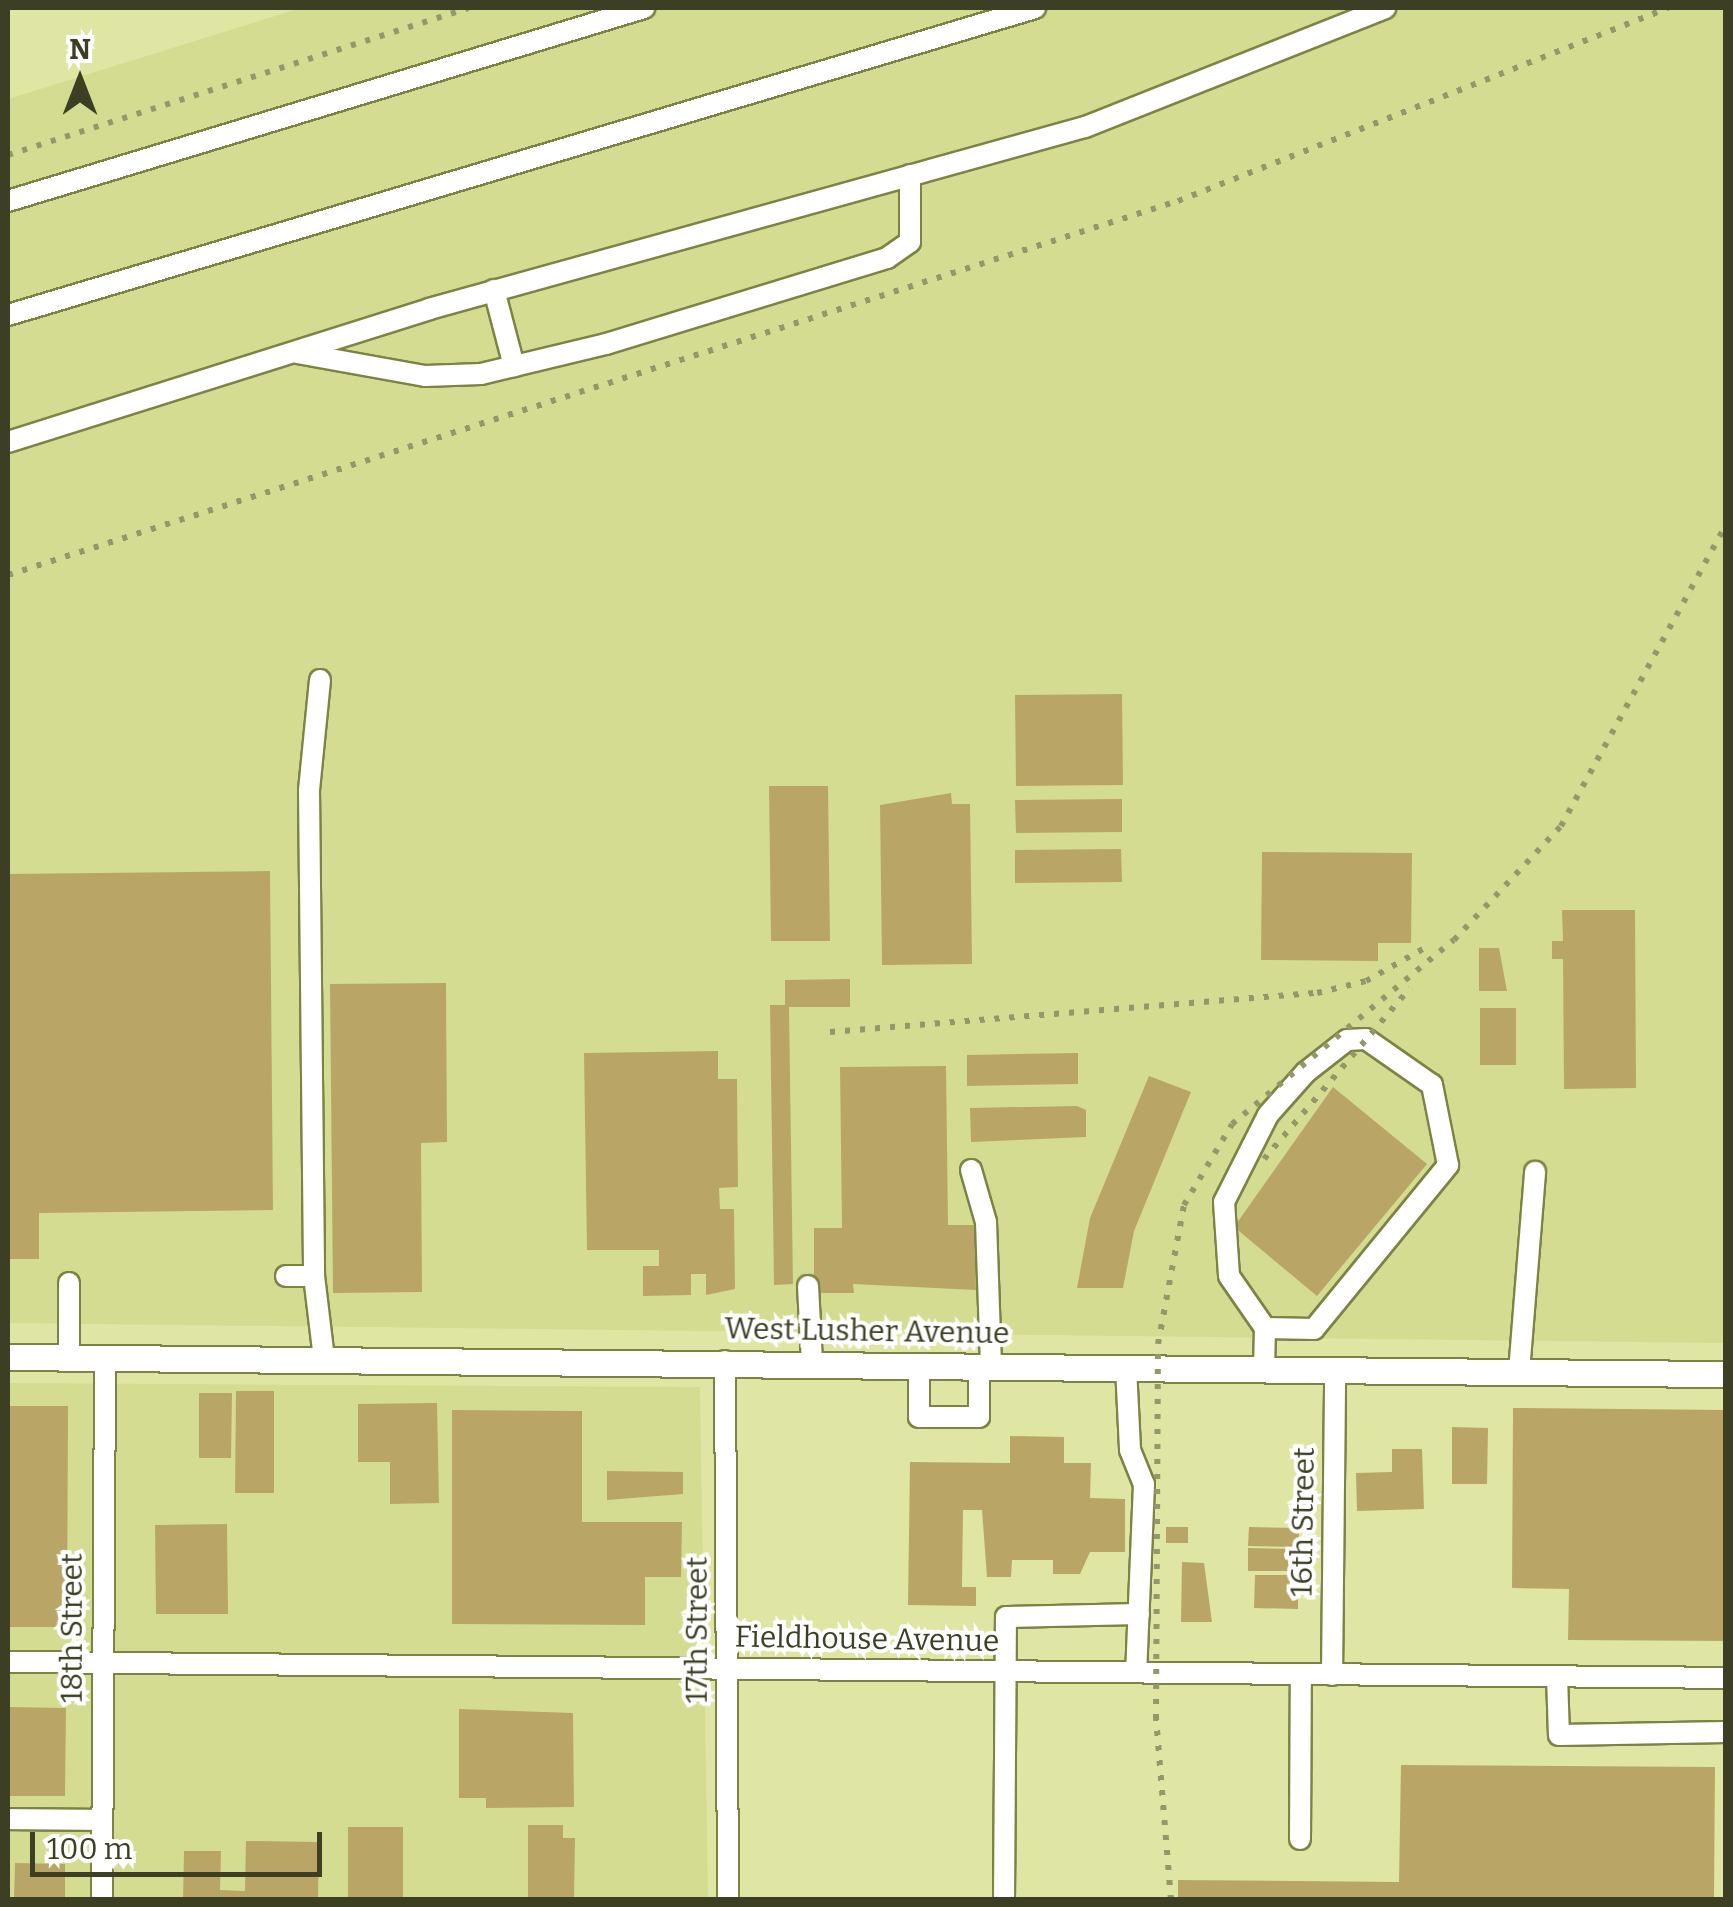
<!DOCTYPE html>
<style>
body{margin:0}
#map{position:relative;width:1733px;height:1907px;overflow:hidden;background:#dfe6a4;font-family:Bitter,serif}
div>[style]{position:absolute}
.built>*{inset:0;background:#d4dc92}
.building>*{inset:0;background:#b9a667}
.roads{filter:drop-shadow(2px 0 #7d8345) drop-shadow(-2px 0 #7d8345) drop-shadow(0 2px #7d8345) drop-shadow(0 -2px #7d8345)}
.minor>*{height:20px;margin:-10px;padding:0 10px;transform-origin:10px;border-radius:10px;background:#fff}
.major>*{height:25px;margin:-12.5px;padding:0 12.5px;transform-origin:12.5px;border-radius:12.5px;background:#fff}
.rail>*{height:6px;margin-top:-3px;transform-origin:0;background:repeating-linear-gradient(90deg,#929868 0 5px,transparent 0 15px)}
span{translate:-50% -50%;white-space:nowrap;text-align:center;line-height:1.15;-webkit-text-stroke:8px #fff;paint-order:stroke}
.street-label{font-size:30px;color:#3c3f24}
.frame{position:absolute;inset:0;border:10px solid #3c3f24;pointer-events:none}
.north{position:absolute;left:30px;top:30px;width:100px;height:100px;-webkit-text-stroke:8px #fff;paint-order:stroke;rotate:0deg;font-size:28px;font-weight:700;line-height:40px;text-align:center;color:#3c3f24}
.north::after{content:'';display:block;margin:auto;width:35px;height:45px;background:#3c3f24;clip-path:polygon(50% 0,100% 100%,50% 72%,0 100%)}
.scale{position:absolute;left:30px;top:1832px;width:292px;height:45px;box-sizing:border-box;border:5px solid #3c3f24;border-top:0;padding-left:12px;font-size:30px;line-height:35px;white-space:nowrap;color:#3c3f24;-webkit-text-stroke:8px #fff;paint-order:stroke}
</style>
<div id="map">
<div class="built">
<div style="clip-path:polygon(301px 8px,1725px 8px,1725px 1343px,8px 1323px,8px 99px)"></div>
<div style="clip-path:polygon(8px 1383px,700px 1387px,708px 1899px,8px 1900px)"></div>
</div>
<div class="building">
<div style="clip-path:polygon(1122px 694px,1123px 785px,1016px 786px,1015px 695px)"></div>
<div style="clip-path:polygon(769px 786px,828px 786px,830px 941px,771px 941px)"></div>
<div style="clip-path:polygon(951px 793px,952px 804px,970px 804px,972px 964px,882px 965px,880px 805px)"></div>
<div style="clip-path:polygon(1122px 799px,1122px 832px,1016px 833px,1015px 800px)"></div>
<div style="clip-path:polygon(1121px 849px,1122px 882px,1015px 883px,1015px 850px)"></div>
<div style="clip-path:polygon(1262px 852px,1412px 853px,1411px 943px,1378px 943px,1378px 961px,1261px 960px)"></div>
<div style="clip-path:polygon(270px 871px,273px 1210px,39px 1213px,39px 1259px,8px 1259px,8px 874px)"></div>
<div style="clip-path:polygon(1562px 910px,1635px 910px,1636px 1088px,1564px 1089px,1563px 959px,1552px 959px,1552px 941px,1563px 941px)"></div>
<div style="clip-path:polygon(1479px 948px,1499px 948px,1507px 991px,1479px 991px)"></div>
<div style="clip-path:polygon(850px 979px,850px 1007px,789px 1007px,793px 1284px,774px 1285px,770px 1005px,785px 1005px,785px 980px)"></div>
<div style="clip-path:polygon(446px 983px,447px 1142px,421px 1143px,422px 1292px,333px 1293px,330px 984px)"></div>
<div style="clip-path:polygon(1480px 1008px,1516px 1008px,1516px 1065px,1480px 1065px)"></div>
<div style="clip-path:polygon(718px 1051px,718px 1079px,737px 1079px,738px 1187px,719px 1188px,720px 1209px,734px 1209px,735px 1289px,706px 1295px,706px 1274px,691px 1274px,691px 1295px,643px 1296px,643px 1266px,659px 1266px,659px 1250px,587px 1250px,584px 1053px)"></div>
<div style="clip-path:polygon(1078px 1053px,1078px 1084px,967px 1086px,967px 1055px)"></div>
<div style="clip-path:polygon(946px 1066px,948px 1225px,975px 1225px,976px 1290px,853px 1284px,854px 1293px,814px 1293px,814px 1228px,842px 1228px,840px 1067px)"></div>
<div style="clip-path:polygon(1149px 1076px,1191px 1092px,1134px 1231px,1123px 1288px,1077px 1288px,1090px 1218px)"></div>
<div style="clip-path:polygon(1333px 1087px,1427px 1164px,1317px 1296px,1234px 1227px)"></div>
<div style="clip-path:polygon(970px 1108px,1077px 1106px,1086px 1110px,1086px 1137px,971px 1142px)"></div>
<div style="clip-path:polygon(236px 1391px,274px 1391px,274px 1493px,235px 1493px)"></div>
<div style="clip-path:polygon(199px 1393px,232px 1393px,231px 1458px,199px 1458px)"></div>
<div style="clip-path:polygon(437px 1403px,439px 1503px,390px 1504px,390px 1462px,358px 1462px,358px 1404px)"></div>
<div style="clip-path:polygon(8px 1406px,68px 1406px,67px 1627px,8px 1627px)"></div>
<div style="clip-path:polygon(1513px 1408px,1726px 1410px,1726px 1641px,1568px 1640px,1569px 1589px,1512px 1588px)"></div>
<div style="clip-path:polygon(452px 1410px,582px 1411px,582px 1522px,682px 1522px,681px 1577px,645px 1577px,645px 1625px,452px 1624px)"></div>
<div style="clip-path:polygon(1452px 1427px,1488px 1428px,1487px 1484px,1452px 1484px)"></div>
<div style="clip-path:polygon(1010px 1436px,1064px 1437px,1064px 1463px,1091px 1463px,1090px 1498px,1125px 1499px,1125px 1552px,1090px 1552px,1080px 1574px,1053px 1574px,1053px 1560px,1012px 1560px,1011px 1577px,987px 1577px,982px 1510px,963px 1510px,962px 1587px,976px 1587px,976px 1606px,908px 1605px,910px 1462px,1010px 1463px)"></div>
<div style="clip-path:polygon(1392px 1449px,1422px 1449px,1424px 1509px,1357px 1511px,1356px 1473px,1392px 1472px)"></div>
<div style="clip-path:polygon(607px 1471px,683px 1472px,683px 1494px,607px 1500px)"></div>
<div style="clip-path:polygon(227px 1524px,228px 1614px,156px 1614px,155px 1525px)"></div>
<div style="clip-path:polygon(1166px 1527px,1188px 1527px,1188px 1543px,1166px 1543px)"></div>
<div style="clip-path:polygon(1249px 1527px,1299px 1528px,1299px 1547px,1248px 1546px)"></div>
<div style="clip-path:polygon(1248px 1548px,1298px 1549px,1298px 1571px,1248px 1571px)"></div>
<div style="clip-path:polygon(1182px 1562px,1204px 1563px,1212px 1622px,1181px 1622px)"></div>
<div style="clip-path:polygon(1255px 1575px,1298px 1575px,1298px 1609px,1254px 1608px)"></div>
<div style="clip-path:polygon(8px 1707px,66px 1708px,65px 1796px,8px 1796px)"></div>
<div style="clip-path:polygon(459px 1709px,573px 1713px,574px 1807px,486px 1808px,486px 1798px,459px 1798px)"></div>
<div style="clip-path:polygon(1401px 1765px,1715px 1767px,1714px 1900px,1178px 1900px,1178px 1880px,1399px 1882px)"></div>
<div style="clip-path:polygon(528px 1825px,563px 1825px,563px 1838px,575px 1838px,574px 1900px,528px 1900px)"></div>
<div style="clip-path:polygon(348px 1827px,403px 1827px,403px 1900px,348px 1900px)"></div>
<div style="clip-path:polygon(246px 1841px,319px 1842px,318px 1900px,183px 1900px,184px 1851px,221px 1851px,220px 1890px,245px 1891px)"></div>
<div style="clip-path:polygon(15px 1863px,65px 1864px,65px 1900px,14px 1900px)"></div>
</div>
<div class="roads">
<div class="minor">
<div style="left:8px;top:201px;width:665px;rotate:-16.88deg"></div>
<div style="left:494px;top:290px;width:79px;rotate:75.3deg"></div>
<div style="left:8px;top:315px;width:1072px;rotate:-16.64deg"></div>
<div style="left:297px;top:353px;width:130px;rotate:10.2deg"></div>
<div style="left:425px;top:376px;width:56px;rotate:-2deg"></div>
<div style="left:481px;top:374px;width:129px;rotate:-13.5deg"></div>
<div style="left:606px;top:344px;width:294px;rotate:-17deg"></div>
<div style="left:887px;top:258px;width:28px;rotate:-35deg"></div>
<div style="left:910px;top:242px;width:67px;rotate:-90deg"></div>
<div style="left:8px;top:442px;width:442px;rotate:-17.5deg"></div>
<div style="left:429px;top:309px;width:681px;rotate:-15.51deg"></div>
<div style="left:1085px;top:127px;width:323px;rotate:-21.6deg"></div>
<div style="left:320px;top:680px;width:111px;rotate:95.7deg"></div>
<div style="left:309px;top:790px;width:486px;rotate:89.4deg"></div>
<div style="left:314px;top:1276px;width:84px;rotate:83.1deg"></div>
<div style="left:971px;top:1170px;width:54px;rotate:73.9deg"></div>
<div style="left:986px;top:1222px;width:143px;rotate:88deg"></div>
<div style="left:286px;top:1276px;width:28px"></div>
<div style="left:808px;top:1286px;width:76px;rotate:87deg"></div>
<div style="left:69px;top:1357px;width:74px;rotate:-90deg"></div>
<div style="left:725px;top:1361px;width:539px;rotate:89.68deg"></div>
<div style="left:919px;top:1364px;width:53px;rotate:90deg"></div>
<div style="left:919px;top:1417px;width:60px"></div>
<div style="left:979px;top:1417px;width:52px;rotate:-90deg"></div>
<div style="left:1126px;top:1367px;width:83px;rotate:87.2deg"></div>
<div style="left:1130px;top:1450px;width:37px;rotate:68deg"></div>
<div style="left:1144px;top:1484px;width:188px;rotate:92.4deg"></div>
<div style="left:1264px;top:1371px;width:43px;rotate:-88.7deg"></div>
<div style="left:1265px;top:1328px;width:49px;rotate:1.2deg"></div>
<div style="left:1314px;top:1329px;width:212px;rotate:-50.7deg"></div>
<div style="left:1448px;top:1165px;width:82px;rotate:-101.3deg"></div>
<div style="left:1432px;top:1085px;width:80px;rotate:-145.1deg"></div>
<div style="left:1366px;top:1039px;width:19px;rotate:177deg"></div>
<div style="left:1347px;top:1040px;width:52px;rotate:142deg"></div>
<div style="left:1306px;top:1072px;width:57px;rotate:131.5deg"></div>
<div style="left:1268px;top:1115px;width:97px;rotate:116.8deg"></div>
<div style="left:1224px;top:1202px;width:74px;rotate:86.1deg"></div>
<div style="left:1229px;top:1276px;width:63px;rotate:55.3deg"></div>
<div style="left:1519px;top:1372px;width:201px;rotate:-85.4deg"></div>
<div style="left:8px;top:1662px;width:1718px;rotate:0.53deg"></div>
<div style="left:1332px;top:1675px;width:305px;rotate:-89.4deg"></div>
<div style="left:1557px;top:1676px;width:59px;rotate:88.1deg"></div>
<div style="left:1559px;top:1735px;width:167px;rotate:-1deg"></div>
<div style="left:8px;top:1819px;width:93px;rotate:0.6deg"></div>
<div style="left:1300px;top:1839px;width:165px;rotate:-89.7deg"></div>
<div style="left:102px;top:1900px;width:542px;rotate:-89.68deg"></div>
<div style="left:1004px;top:1900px;width:283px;rotate:-89.6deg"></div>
<div style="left:1006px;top:1617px;width:133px;rotate:-1.3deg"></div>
</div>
<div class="major">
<div style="left:8px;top:1357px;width:1718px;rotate:0.57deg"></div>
</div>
</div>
<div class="rail">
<div style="left:8px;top:155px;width:483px;rotate:-17.7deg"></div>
<div style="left:8px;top:575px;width:1228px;rotate:-17.73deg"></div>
<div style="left:1178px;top:201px;width:527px;rotate:-21.5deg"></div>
<div style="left:830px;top:1032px;width:489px;rotate:-4.6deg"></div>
<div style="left:1317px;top:993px;width:50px;rotate:-13.8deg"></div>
<div style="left:1366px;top:981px;width:65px;rotate:-29.3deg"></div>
<div style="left:1264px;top:1159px;width:225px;rotate:-49.5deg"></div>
<div style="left:1171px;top:1900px;width:182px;rotate:-94.7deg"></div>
<div style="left:1156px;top:1719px;width:375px;rotate:-89.7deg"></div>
<div style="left:1158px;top:1344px;width:141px;rotate:-79.4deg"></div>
<div style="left:1184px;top:1205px;width:94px;rotate:-59.3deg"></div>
<div style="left:1232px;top:1124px;width:288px;rotate:-39.7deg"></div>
<div style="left:1454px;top:940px;width:156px;rotate:-46.8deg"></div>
<div style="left:1561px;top:826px;width:343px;rotate:-61.3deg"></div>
</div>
<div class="street-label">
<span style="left:867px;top:1331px;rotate:1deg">West Lusher Avenue</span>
<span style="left:1303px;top:1522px;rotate:-89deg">16th Street</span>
<span style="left:72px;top:1628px;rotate:-90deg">18th Street</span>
<span style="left:697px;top:1630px;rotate:-90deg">17th Street</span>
<span style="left:867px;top:1639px;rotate:1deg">Fieldhouse Avenue</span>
</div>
<div class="frame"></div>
<div class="north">N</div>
<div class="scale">100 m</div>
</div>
